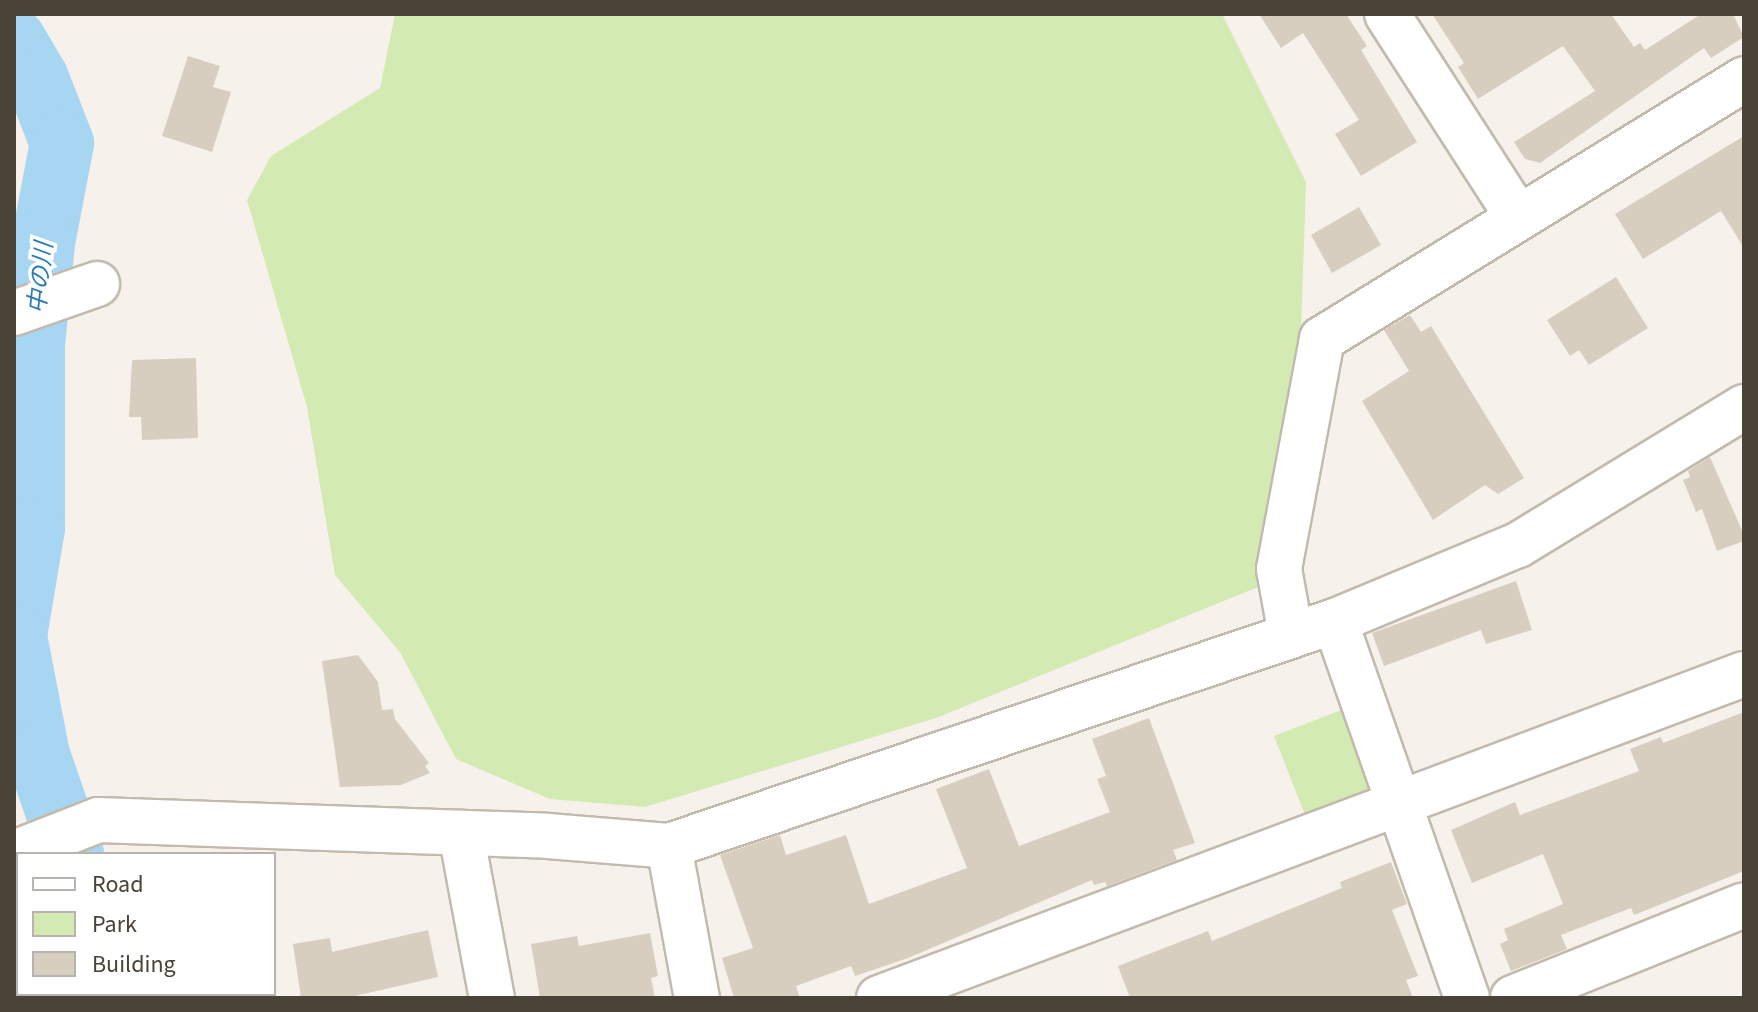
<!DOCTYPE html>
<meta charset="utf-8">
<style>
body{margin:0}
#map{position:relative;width:1758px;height:1012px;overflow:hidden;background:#f6f2eb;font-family:"Source Sans 3","Noto Sans JP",sans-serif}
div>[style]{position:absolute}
.green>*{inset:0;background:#d3eab3}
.river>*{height:64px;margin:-32px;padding:0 32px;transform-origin:32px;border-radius:32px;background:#a7d6f3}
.building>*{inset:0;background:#d8cec0}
.roads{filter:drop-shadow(2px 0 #c2baad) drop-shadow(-2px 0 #c2baad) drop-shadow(0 2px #c2baad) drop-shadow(0 -2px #c2baad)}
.minor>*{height:44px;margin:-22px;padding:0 22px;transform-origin:22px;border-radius:22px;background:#fff}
span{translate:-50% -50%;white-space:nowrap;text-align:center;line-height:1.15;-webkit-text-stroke:7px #fff;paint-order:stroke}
.water-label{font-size:24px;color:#2c7cb2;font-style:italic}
.frame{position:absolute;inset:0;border:16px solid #4a4338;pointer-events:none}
.legend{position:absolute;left:16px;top:852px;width:260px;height:144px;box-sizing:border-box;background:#fff;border:2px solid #b7b4af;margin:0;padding:10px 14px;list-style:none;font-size:24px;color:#4a4338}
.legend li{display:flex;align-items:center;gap:16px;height:40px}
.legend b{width:40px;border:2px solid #b7b4af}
</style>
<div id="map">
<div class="green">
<div style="clip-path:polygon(395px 14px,1222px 14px,1306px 182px,1300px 360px,1263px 585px,936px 718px,645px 807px,550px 799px,456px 759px,400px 652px,335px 575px,307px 407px,247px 200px,271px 156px,380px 88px)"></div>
<div style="clip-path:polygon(1349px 707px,1378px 789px,1305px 815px,1274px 736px)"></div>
</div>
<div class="river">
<div style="left:14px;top:40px;width:45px;rotate:59.5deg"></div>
<div style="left:37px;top:79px;width:69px;rotate:68.7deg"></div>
<div style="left:62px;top:143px;width:102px;rotate:100.8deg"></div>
<div style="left:43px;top:243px;width:102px;rotate:95.6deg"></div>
<div style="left:33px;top:345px;width:183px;rotate:90deg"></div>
<div style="left:33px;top:528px;width:109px;rotate:99.5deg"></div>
<div style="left:15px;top:636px;width:121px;rotate:79.1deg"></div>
<div style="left:38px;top:755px;width:105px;rotate:71deg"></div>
<div style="left:131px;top:994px;width:4px;rotate:76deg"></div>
</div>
<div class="building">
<div style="clip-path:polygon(1259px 14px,1346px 14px,1367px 46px,1361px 50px,1417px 142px,1361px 176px,1335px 134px,1359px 120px,1303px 33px,1281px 48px)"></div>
<div style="clip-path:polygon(1432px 14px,1611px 14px,1634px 47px,1640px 43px,1645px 50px,1701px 14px,1733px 14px,1744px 37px,1711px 58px,1704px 48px,1540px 163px,1525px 159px,1514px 142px,1595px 91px,1563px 46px,1478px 99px,1458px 67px,1464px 63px)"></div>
<div style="clip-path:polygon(188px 56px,220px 66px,213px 87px,231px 92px,212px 152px,162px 136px)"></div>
<div style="clip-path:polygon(1744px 136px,1744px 248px,1721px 211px,1643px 259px,1615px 214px)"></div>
<div style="clip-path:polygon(1359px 207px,1381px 245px,1332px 273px,1311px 235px)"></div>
<div style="clip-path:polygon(1616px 277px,1648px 328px,1589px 365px,1579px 350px,1570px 356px,1547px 320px)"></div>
<div style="clip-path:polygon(1410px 315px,1421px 332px,1431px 326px,1524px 478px,1498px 494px,1485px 485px,1433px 520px,1362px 401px,1409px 371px,1384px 330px)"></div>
<div style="clip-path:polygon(196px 358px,198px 438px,142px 440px,141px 417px,129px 417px,132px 360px)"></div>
<div style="clip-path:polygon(1710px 457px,1744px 535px,1744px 541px,1717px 551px,1702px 509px,1696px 512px,1683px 480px,1690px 477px,1688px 471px)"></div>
<div style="clip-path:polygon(1516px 581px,1532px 630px,1486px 644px,1481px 630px,1384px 666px,1372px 633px)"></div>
<div style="clip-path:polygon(358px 655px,378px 682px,382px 710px,393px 709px,395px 719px,429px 763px,425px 766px,430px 773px,401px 785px,340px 787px,322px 661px)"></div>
<div style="clip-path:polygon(1744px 712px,1744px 871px,1634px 915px,1631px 908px,1561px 935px,1567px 949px,1511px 971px,1500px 944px,1508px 940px,1504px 929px,1563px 904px,1543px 854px,1472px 883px,1451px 830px,1515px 802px,1520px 815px,1639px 771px,1630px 749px,1661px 737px,1663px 743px)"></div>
<div style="clip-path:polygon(1149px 718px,1195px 843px,1173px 850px,1177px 860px,1107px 886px,1105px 882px,1094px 885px,1092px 880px,908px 958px,855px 976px,851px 966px,796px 986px,800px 998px,734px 998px,722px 958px,753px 948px,720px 855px,780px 835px,786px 855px,846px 835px,869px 904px,967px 868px,936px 789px,989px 769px,1019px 846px,1110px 812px,1097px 779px,1106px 776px,1092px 739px)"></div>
<div style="clip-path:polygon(1391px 862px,1407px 904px,1392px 910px,1418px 976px,1406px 980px,1413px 998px,1130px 998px,1118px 966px,1208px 931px,1212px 941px,1342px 888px,1340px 882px)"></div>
<div style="clip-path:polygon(428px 930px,438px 977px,346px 998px,301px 998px,293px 944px,330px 938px,332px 952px)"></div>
<div style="clip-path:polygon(650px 933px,658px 976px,651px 978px,655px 998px,540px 998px,531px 944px,577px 936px,579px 946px)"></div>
</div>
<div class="roads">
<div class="minor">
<div style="left:1387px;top:14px;width:240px;rotate:57.2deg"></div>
<div style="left:14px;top:313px;width:88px;rotate:-19.3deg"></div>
<div style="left:1335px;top:621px;width:399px;rotate:70.7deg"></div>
<div style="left:1291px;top:635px;width:67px;rotate:-100.3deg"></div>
<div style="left:1279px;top:569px;width:234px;rotate:-79.4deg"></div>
<div style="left:1322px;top:339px;width:496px;rotate:-31.6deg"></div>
<div style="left:461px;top:833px;width:168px;rotate:79.4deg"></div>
<div style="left:669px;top:846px;width:155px;rotate:79.6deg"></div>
<div style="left:14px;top:853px;width:90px;rotate:-21.4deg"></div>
<div style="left:98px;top:820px;width:450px;rotate:2deg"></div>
<div style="left:548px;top:836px;width:121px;rotate:4.7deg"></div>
<div style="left:669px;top:846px;width:703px;rotate:-18.67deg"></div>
<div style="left:1335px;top:621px;width:198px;rotate:-22.6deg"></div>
<div style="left:1518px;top:545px;width:265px;rotate:-31.4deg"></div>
<div style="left:14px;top:958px;width:10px;rotate:66deg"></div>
<div style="left:879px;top:998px;width:924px;rotate:-20.53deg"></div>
<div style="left:1513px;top:998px;width:249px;rotate:-21.9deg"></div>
</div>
</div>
<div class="water-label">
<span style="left:41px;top:278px;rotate:-84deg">中の川</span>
</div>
<div class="frame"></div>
<ul class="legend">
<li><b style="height:10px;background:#fff"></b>Road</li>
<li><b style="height:22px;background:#d3eab3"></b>Park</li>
<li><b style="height:22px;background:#d8cec0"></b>Building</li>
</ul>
</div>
